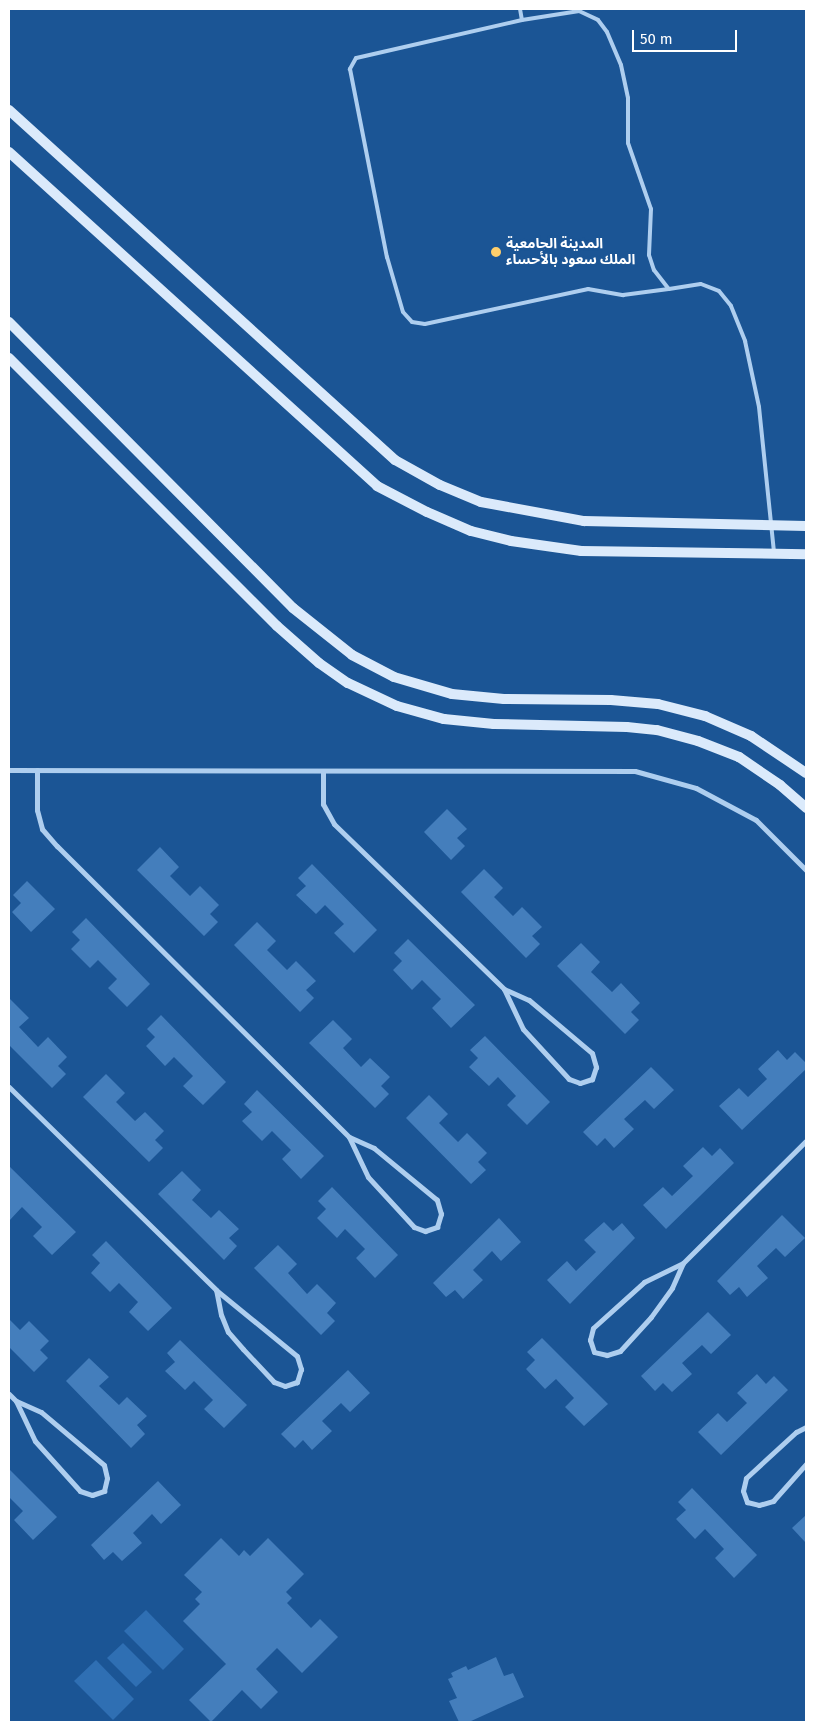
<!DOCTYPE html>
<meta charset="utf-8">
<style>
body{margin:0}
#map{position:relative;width:815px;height:1731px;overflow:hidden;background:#1b5595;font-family:"Fira Sans","Noto Sans Arabic",sans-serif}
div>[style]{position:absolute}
.green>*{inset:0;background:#2f6fb3}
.building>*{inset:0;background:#447ebc}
.lane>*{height:4px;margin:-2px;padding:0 2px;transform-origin:2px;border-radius:2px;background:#aeceef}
.street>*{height:5px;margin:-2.5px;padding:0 2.5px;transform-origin:2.5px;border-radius:2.5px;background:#aeceef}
.secondary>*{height:10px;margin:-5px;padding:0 5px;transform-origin:5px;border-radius:5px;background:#dbeafb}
.dots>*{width:14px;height:14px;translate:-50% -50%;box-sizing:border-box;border:2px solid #1b5595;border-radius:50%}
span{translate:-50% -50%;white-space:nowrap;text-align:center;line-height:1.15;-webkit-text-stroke:5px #1b5595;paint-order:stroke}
.poi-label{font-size:14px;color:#fff;font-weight:700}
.left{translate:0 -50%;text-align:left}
.frame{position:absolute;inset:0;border:10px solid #fff;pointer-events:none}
.scale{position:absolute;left:632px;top:30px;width:105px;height:22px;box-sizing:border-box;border:2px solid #fff;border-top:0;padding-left:6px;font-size:15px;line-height:18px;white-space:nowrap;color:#fff;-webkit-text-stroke:4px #1b5595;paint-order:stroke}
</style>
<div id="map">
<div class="green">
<div style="clip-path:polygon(146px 1610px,184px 1649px,163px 1670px,124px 1631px)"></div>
<div style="clip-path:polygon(123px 1643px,152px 1672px,136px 1687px,107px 1658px)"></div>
<div style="clip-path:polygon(96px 1660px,134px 1699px,113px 1720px,74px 1681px)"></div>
</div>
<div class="building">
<div style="clip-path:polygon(447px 809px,467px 829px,457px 838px,465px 846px,451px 860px,424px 832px)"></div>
<div style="clip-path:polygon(160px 847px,179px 867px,170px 876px,190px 896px,200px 886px,219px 905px,210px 914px,218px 922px,204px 936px,137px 870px)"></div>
<div style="clip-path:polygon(312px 864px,377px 930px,354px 953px,334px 933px,344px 924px,325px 905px,316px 914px,296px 895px,306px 886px,298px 878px)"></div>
<div style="clip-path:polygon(484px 869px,503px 888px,494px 897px,513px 916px,522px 907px,542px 927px,532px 936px,540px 944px,526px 958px,461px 892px)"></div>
<div style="clip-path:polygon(27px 881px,55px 909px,31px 932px,12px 912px,21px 903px,13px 895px)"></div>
<div style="clip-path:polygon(86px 918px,150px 984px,127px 1007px,108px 988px,117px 979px,98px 960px,90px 968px,71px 949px,80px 940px,72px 932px)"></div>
<div style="clip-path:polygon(257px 922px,276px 941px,267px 950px,287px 970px,296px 961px,316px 981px,306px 990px,314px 998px,300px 1012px,234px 945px)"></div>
<div style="clip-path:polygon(408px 939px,475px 1005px,451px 1028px,432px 1008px,441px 999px,422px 980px,412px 990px,393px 970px,402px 961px,394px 953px)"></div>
<div style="clip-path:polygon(581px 943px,600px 962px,591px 972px,612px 992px,621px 983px,640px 1003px,631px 1012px,639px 1020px,625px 1034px,557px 966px)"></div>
<div style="clip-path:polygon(9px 998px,29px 1018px,19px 1027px,38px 1047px,48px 1037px,67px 1057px,58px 1066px,66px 1074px,52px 1088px,9px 1045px)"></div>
<div style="clip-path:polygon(161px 1015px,226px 1082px,203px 1105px,183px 1086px,193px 1076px,174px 1057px,165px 1066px,146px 1046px,155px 1037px,147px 1029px)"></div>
<div style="clip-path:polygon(333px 1020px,352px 1039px,343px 1048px,361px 1067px,370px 1058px,390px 1077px,381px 1086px,389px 1094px,375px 1108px,309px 1043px)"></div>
<div style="clip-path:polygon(485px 1036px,550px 1102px,527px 1125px,507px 1105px,516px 1096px,498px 1077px,489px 1086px,469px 1067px,478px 1058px,470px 1050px)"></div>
<div style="clip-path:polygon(778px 1050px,787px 1060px,795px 1052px,806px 1063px,806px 1069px,742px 1130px,719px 1106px,739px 1088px,748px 1097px,767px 1079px,758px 1069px)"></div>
<div style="clip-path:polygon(651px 1067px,674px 1090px,654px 1109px,645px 1100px,624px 1119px,634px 1129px,614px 1148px,605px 1138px,597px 1146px,583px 1132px)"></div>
<div style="clip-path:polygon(106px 1074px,125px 1093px,116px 1102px,135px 1121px,145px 1112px,164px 1131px,155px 1140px,163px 1148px,149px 1162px,83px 1097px)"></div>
<div style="clip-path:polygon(257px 1090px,324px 1156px,301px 1179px,282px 1159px,291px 1150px,272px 1131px,262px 1141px,242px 1121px,252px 1112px,244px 1104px)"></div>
<div style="clip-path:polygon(429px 1095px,448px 1114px,439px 1123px,458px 1142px,467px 1133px,487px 1153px,478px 1162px,486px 1170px,471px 1184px,406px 1118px)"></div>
<div style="clip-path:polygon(703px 1147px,712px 1156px,720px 1148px,734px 1163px,666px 1229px,643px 1205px,663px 1187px,672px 1196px,693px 1176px,683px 1166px)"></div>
<div style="clip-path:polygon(9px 1166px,76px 1232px,52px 1255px,33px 1236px,42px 1227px,22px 1207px,9px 1221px)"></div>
<div style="clip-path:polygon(182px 1171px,201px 1190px,192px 1200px,211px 1218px,219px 1210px,239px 1229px,229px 1238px,237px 1246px,224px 1260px,158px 1194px)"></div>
<div style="clip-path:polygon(332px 1187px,398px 1255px,375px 1278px,356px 1258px,365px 1249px,345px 1229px,337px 1238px,317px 1218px,326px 1209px,318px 1201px)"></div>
<div style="clip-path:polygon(782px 1215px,805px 1238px,785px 1257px,776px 1248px,757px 1266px,768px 1278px,747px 1297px,739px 1287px,730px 1295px,717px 1281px)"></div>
<div style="clip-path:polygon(499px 1218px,521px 1242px,501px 1261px,492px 1251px,473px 1270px,483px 1280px,463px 1299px,455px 1290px,446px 1297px,433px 1283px)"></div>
<div style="clip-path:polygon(604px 1222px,613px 1231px,622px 1223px,635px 1238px,570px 1304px,547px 1280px,567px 1261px,576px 1271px,596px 1252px,584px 1240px)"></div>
<div style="clip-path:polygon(106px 1241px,172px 1308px,148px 1331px,129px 1312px,138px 1302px,119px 1283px,110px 1292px,91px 1273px,100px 1263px,92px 1255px)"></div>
<div style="clip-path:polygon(278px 1245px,297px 1264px,288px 1273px,307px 1294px,317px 1284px,336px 1303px,327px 1313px,335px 1321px,321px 1335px,254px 1268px)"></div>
<div style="clip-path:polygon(708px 1312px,731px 1335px,711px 1354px,702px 1345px,682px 1363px,692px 1374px,672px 1392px,663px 1383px,655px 1391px,641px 1376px)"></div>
<div style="clip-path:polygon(9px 1319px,20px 1330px,29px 1321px,49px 1341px,40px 1350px,48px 1358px,34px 1372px,9px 1347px)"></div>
<div style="clip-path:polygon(542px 1338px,608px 1404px,584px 1426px,565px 1407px,574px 1398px,556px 1379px,545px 1389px,526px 1369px,535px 1360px,527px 1352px)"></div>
<div style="clip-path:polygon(180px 1340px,247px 1405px,224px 1428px,204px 1409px,213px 1400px,194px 1381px,185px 1390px,165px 1371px,175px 1362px,167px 1353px)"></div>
<div style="clip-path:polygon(89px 1358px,109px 1377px,99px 1386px,119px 1405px,127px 1397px,147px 1416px,137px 1425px,145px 1434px,131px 1448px,66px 1381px)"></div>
<div style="clip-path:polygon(348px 1370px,370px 1393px,350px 1412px,341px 1403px,322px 1421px,332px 1431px,312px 1450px,303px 1440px,295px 1448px,281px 1434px)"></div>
<div style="clip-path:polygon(757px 1374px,766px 1384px,774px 1376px,788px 1390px,721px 1455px,698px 1432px,718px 1413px,727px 1422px,747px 1403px,737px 1393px)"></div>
<div style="clip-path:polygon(9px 1469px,57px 1517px,33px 1540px,14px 1520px,23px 1511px,9px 1497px)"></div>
<div style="clip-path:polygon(158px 1481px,181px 1505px,161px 1524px,152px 1514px,133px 1533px,142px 1543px,122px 1561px,113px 1552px,104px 1560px,91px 1545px)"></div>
<div style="clip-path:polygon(692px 1488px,757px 1555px,734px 1578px,715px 1558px,724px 1549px,705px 1529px,695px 1539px,676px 1519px,686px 1510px,678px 1502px)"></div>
<div style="clip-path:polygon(806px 1515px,806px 1543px,792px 1528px)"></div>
<div style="clip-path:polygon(221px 1538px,239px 1556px,244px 1550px,250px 1556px,268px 1538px,304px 1574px,286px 1592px,292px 1598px,287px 1603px,311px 1628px,320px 1619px,338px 1637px,302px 1673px,277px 1648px,256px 1669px,278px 1692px,261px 1709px,242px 1690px,211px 1722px,189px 1700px,226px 1664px,183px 1621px,200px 1604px,195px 1599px,202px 1592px,184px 1575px)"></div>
<div style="clip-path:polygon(496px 1657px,504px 1676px,513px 1673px,524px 1697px,469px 1722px,459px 1722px,449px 1701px,457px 1698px,448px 1679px,453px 1677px,451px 1673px,466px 1666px,468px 1670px)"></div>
</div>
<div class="lane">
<div style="left:520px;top:9px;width:11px;rotate:80deg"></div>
<div style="left:522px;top:20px;width:58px;rotate:-9deg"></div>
<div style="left:579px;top:11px;width:21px;rotate:25deg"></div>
<div style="left:598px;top:20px;width:15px;rotate:53deg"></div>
<div style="left:607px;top:32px;width:36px;rotate:67deg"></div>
<div style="left:621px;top:65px;width:34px;rotate:78deg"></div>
<div style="left:628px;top:98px;width:45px;rotate:90deg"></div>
<div style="left:628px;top:143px;width:70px;rotate:70.8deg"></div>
<div style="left:651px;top:209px;width:46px;rotate:92.5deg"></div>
<div style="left:649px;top:255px;width:16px;rotate:72deg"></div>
<div style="left:654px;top:270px;width:24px;rotate:52deg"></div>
<div style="left:669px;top:289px;width:32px;rotate:-9deg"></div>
<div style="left:701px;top:284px;width:19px;rotate:21deg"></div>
<div style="left:719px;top:291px;width:19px;rotate:51deg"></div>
<div style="left:731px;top:306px;width:38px;rotate:68deg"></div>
<div style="left:745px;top:341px;width:67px;rotate:78deg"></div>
<div style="left:759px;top:407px;width:146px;rotate:84.1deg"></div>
<div style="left:522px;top:20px;width:170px;rotate:167.1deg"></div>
<div style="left:356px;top:58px;width:13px;rotate:119deg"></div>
<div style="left:350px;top:69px;width:192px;rotate:78.9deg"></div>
<div style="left:387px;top:257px;width:57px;rotate:73.8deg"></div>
<div style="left:403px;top:312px;width:13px;rotate:48deg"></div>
<div style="left:412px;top:322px;width:13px;rotate:9deg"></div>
<div style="left:425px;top:324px;width:167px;rotate:-12.1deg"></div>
<div style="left:588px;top:289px;width:36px;rotate:10deg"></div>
<div style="left:623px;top:295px;width:46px;rotate:-7.4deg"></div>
</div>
<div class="street">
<div style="left:9px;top:770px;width:626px;rotate:0.09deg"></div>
<div style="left:635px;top:771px;width:63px;rotate:15.6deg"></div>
<div style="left:696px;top:788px;width:68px;rotate:28.1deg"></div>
<div style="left:756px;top:820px;width:71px;rotate:45deg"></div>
<div style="left:37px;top:770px;width:40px;rotate:90deg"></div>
<div style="left:37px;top:810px;width:20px;rotate:75deg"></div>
<div style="left:42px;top:829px;width:23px;rotate:49deg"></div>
<div style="left:57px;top:846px;width:412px;rotate:44.9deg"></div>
<div style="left:349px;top:1137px;width:44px;rotate:64.6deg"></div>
<div style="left:368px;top:1177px;width:68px;rotate:47.4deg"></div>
<div style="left:414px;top:1227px;width:12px;rotate:20deg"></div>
<div style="left:425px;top:1231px;width:13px;rotate:-18deg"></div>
<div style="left:437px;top:1227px;width:14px;rotate:-73deg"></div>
<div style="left:441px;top:1214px;width:15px;rotate:-106deg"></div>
<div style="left:437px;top:1200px;width:82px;rotate:-140.5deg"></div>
<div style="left:374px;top:1148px;width:27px;rotate:-156deg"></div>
<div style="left:323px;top:771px;width:33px;rotate:90deg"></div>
<div style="left:323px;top:804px;width:23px;rotate:61deg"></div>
<div style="left:334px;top:824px;width:237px;rotate:44.1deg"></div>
<div style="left:504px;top:989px;width:27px;rotate:24deg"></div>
<div style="left:529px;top:1000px;width:82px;rotate:40.1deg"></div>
<div style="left:592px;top:1053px;width:15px;rotate:74deg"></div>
<div style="left:596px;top:1067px;width:13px;rotate:108deg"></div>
<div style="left:592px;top:1079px;width:13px;rotate:162deg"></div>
<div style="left:580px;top:1083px;width:12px;rotate:-160deg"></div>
<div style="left:569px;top:1079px;width:68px;rotate:-132.6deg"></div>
<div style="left:523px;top:1029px;width:44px;rotate:-115.4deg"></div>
<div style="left:9px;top:1087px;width:290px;rotate:44.4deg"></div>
<div style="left:216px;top:1290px;width:104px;rotate:39.2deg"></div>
<div style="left:297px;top:1356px;width:14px;rotate:73deg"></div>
<div style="left:301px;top:1369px;width:14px;rotate:107deg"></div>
<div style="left:297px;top:1382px;width:13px;rotate:162deg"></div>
<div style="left:285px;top:1386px;width:12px;rotate:-160deg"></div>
<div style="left:274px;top:1382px;width:45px;rotate:-133.2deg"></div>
<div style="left:243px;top:1349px;width:23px;rotate:-131deg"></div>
<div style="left:228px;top:1332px;width:18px;rotate:-112deg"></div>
<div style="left:221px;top:1315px;width:25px;rotate:-101deg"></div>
<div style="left:683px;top:1263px;width:27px;rotate:114deg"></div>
<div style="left:672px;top:1288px;width:36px;rotate:126deg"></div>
<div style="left:651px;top:1317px;width:46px;rotate:132.4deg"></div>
<div style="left:620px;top:1351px;width:14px;rotate:163deg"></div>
<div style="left:607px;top:1355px;width:13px;rotate:-167deg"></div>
<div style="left:594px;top:1352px;width:13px;rotate:-108deg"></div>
<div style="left:590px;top:1340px;width:12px;rotate:-76deg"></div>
<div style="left:593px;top:1328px;width:69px;rotate:-42deg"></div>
<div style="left:644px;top:1282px;width:43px;rotate:-26deg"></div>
<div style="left:683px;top:1263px;width:173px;rotate:-44.8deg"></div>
<div style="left:9px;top:1394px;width:10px;rotate:45deg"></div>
<div style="left:16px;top:1401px;width:44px;rotate:64.6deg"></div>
<div style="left:35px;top:1441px;width:67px;rotate:48deg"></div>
<div style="left:80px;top:1491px;width:13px;rotate:18deg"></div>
<div style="left:92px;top:1495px;width:13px;rotate:-18deg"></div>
<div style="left:104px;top:1491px;width:13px;rotate:-77deg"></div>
<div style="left:107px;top:1478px;width:13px;rotate:-103deg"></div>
<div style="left:104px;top:1465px;width:82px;rotate:-139.9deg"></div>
<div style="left:41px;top:1412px;width:27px;rotate:-156deg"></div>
<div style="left:806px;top:1427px;width:11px;rotate:153deg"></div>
<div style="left:796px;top:1432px;width:68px;rotate:137.4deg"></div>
<div style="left:746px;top:1478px;width:13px;rotate:103deg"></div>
<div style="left:743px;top:1491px;width:12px;rotate:70deg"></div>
<div style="left:747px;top:1502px;width:12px;rotate:14deg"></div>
<div style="left:759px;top:1505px;width:15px;rotate:-16deg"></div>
<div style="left:773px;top:1501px;width:50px;rotate:-48.3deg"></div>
</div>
<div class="secondary">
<div style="left:9px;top:110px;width:521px;rotate:42.2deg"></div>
<div style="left:395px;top:460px;width:51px;rotate:29.1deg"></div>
<div style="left:440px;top:485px;width:44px;rotate:22.5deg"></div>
<div style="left:481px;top:502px;width:105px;rotate:10.5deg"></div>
<div style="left:584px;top:521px;width:222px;rotate:1.3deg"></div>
<div style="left:9px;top:152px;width:497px;rotate:42.2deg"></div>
<div style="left:377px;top:486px;width:56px;rotate:27.5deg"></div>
<div style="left:427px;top:512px;width:48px;rotate:23.4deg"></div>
<div style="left:471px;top:531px;width:41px;rotate:14deg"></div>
<div style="left:511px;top:541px;width:71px;rotate:8.1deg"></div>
<div style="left:581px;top:551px;width:225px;rotate:0.8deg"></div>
<div style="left:9px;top:322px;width:403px;rotate:45.2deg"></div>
<div style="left:293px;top:608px;width:75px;rotate:38.5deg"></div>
<div style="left:352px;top:655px;width:47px;rotate:27.6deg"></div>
<div style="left:394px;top:677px;width:60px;rotate:16.3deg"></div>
<div style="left:452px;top:694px;width:52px;rotate:5.5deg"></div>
<div style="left:504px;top:699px;width:107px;rotate:0.5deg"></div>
<div style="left:611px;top:700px;width:47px;rotate:4.9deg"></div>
<div style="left:658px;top:704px;width:49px;rotate:14.3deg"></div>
<div style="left:705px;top:716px;width:50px;rotate:23.5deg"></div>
<div style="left:751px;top:736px;width:66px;rotate:33.9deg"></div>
<div style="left:9px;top:358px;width:379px;rotate:45deg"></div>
<div style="left:277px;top:626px;width:56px;rotate:41.4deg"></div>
<div style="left:319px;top:663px;width:35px;rotate:35deg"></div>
<div style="left:348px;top:683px;width:54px;rotate:25.1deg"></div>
<div style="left:397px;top:706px;width:49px;rotate:15.5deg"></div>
<div style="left:444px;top:719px;width:50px;rotate:5.7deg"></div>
<div style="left:494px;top:724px;width:133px;rotate:1.3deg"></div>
<div style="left:627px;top:727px;width:30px;rotate:6deg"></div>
<div style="left:657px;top:730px;width:42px;rotate:15deg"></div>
<div style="left:698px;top:741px;width:44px;rotate:21.3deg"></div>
<div style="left:739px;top:757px;width:50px;rotate:34.3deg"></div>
<div style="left:780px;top:785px;width:35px;rotate:41deg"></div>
</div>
<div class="dots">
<div style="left:496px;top:252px;background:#ffcf6c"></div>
</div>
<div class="poi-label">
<span class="left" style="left:506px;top:252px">المدينة الجامعية<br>الملك سعود بالأحساء</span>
</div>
<div class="frame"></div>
<div class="scale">50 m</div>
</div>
